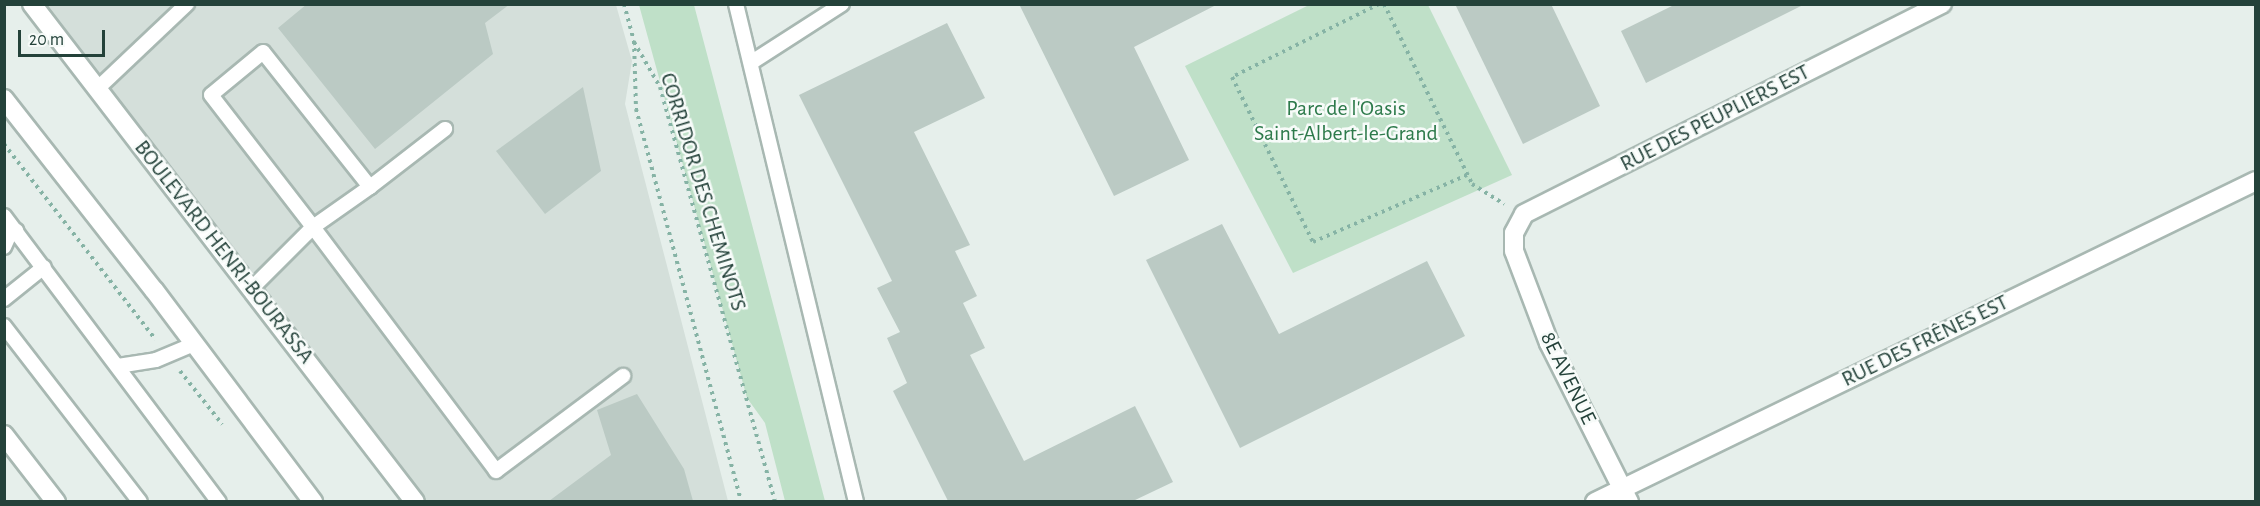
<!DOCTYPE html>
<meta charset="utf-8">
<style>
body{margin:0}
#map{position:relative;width:2260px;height:506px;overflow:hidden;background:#e6efeb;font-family:"Alegreya Sans",sans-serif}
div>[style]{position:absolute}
.built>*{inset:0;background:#d4dfda}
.green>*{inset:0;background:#bfe0c8}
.building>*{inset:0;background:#bbcac4}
.path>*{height:4px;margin-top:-2px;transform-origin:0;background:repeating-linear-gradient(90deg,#86b3a5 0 3px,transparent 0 7.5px)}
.roads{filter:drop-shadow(2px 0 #a8b8b2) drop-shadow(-2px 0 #a8b8b2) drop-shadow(0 2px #a8b8b2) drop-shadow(0 -2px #a8b8b2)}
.lane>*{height:14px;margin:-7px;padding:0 7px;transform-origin:7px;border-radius:7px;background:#fff}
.street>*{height:18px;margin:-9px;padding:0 9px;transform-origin:9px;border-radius:9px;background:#fff}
.secondary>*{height:18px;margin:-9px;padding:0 9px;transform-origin:9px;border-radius:9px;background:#fff}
span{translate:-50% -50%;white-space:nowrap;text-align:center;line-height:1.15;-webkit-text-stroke:5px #f7fbf9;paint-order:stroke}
.park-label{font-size:22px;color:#2d7a4b}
.street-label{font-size:22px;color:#24423a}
.frame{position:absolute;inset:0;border:6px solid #24423a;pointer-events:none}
.scale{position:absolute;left:18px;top:30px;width:87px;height:27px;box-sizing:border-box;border:3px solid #24423a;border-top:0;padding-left:8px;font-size:18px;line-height:21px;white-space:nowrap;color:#24423a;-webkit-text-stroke:4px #f7fbf9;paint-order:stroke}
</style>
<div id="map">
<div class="built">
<div style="clip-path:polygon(32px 5px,616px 5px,632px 61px,625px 104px,728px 501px,415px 501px)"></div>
</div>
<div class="green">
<div style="clip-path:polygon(639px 5px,694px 5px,825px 501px,785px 501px,765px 423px,747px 398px)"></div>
<div style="clip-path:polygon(1309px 5px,1428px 5px,1512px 175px,1293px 273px,1185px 66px)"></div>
</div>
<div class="building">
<div style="clip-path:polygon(307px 4px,510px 4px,485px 23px,493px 54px,375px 149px,278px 28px)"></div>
<div style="clip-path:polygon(1019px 4px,1218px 4px,1134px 47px,1189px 160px,1114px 196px)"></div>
<div style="clip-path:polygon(1455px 4px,1551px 4px,1600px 106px,1523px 144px)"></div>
<div style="clip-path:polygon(1676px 4px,1805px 4px,1646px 83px,1621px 31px)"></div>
<div style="clip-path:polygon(947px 23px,985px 98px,914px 132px,970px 245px,955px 251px,977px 296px,963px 303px,985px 348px,970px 355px,1024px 461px,1135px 406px,1173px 482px,1133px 501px,948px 501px,893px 391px,907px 383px,887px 338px,900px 332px,877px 288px,892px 281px,799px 95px)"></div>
<div style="clip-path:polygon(583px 87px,601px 171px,545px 214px,496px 151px)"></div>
<div style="clip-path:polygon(1222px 224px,1279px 334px,1427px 261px,1465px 336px,1240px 448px,1146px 260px)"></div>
<div style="clip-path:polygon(637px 394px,684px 469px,693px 501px,549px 501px,611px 455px,597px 410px)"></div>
</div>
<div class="path">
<div style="left:624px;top:4px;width:38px;rotate:75deg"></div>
<div style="left:634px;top:41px;width:68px;rotate:88.3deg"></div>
<div style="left:636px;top:109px;width:407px;rotate:75deg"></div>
<div style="left:1379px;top:4px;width:164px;rotate:153.6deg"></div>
<div style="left:1232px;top:77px;width:184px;rotate:63.9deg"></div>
<div style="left:1313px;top:242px;width:168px;rotate:-23.5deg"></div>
<div style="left:1384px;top:4px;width:200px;rotate:63.9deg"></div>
<div style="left:1472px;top:184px;width:38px;rotate:32deg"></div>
<div style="left:634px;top:42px;width:52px;rotate:60deg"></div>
<div style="left:660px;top:87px;width:431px;rotate:74.5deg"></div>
<div style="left:4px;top:144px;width:247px;rotate:52.2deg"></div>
<div style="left:180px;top:371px;width:68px;rotate:51.6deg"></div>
</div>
<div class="roads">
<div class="lane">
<div style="left:736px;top:4px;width:512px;rotate:76.45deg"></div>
<div style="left:752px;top:62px;width:107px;rotate:-32.8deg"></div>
<div style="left:97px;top:89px;width:124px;rotate:-43.4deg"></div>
<div style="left:370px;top:187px;width:172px;rotate:-128.4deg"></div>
<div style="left:263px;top:52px;width:67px;rotate:140.4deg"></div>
<div style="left:211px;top:95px;width:167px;rotate:52.3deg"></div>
<div style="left:313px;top:227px;width:70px;rotate:-35.1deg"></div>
<div style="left:370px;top:187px;width:95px;rotate:-37.7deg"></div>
<div style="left:4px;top:216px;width:358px;rotate:53.1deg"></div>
<div style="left:4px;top:247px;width:12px;rotate:-66deg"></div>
<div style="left:9px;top:236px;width:9px;rotate:-36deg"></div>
<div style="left:252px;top:288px;width:86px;rotate:-45deg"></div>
<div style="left:313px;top:227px;width:305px;rotate:53.1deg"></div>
<div style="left:496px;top:471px;width:159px;rotate:-36.8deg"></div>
<div style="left:4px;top:299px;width:51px;rotate:-38.7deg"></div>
<div style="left:4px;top:326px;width:222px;rotate:52.3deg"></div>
<div style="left:118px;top:366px;width:38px;rotate:-9deg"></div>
<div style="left:156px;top:360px;width:41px;rotate:-22.8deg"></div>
</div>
<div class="street">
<div style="left:4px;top:435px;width:85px;rotate:52.2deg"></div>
<div style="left:1595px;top:502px;width:735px;rotate:-25.9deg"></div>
<div style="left:1629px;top:502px;width:178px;rotate:-116.7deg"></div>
<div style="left:1549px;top:343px;width:98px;rotate:-110.8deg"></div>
<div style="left:1514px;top:251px;width:18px;rotate:-90deg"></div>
<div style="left:1514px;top:233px;width:21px;rotate:-62deg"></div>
<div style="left:1524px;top:214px;width:468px;rotate:-26.7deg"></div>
</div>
<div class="secondary">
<div style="left:32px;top:4px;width:628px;rotate:52.44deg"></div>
<div style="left:4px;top:99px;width:243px;rotate:51.9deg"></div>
<div style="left:154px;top:290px;width:265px;rotate:53.1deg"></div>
</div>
</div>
<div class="park-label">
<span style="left:1346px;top:121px">Parc de l'Oasis<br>Saint-Albert-le-Grand</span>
</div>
<div class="street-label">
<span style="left:1715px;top:118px;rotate:-27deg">RUE DES PEUPLIERS EST</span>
<span style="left:703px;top:192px;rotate:73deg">CORRIDOR DES CHEMINOTS</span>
<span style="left:224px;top:252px;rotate:52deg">BOULEVARD HENRI-BOURASSA</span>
<span style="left:1925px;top:341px;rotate:-26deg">RUE DES FRÊNES EST</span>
<span style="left:1568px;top:378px;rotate:64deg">8E AVENUE</span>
</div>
<div class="frame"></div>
<div class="scale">20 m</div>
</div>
